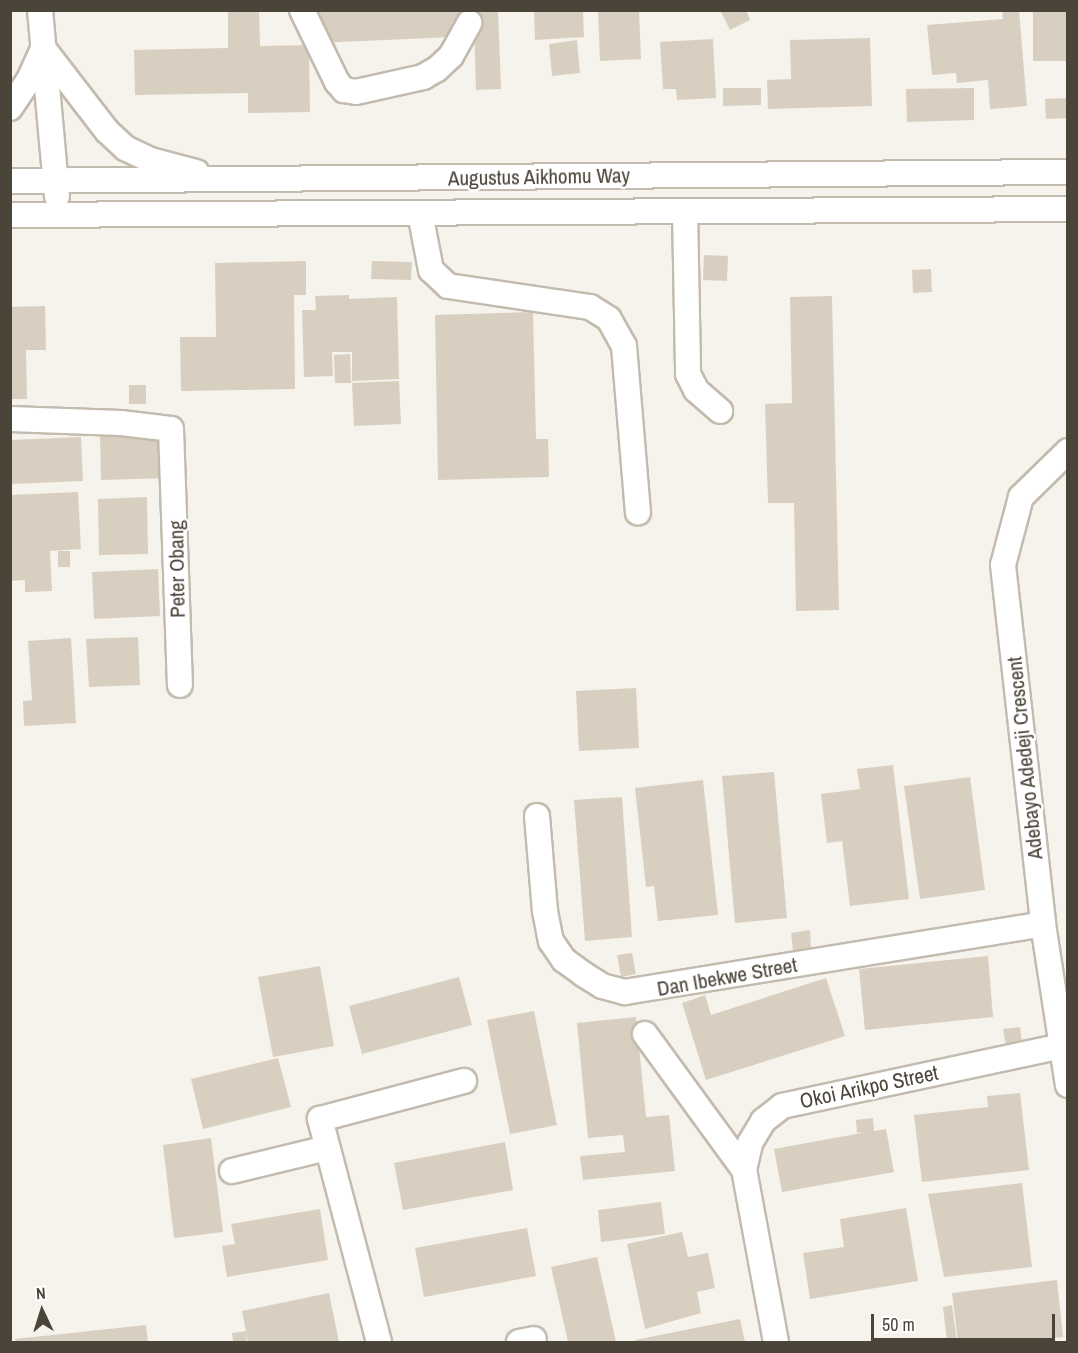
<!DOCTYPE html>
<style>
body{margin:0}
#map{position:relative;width:1078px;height:1353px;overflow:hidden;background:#f6f3ec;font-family:"Archivo Narrow",sans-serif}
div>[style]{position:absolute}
.building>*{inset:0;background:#d8cfc1}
.roads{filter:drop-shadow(2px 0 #c2bbae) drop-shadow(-2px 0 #c2bbae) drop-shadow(0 2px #c2bbae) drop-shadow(0 -2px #c2bbae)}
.minor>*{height:24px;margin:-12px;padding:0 12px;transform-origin:12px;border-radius:12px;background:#fff}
span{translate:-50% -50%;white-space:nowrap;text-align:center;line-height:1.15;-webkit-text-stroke:5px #fff;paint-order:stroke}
.street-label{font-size:21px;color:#4b4439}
.frame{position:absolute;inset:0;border:12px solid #4b4439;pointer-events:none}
.north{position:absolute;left:12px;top:1281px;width:60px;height:60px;-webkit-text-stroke:4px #fff;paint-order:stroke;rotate:356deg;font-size:16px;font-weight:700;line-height:24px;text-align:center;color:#4b4439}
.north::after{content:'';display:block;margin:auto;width:21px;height:27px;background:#4b4439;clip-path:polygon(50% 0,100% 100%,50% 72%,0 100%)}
.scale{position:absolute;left:871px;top:1314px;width:184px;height:27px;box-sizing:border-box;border:3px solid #4b4439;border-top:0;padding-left:8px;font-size:18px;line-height:21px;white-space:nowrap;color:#4b4439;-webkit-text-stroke:4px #fff;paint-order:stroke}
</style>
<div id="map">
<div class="building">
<div style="clip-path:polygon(228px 10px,259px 10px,260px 46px,309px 45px,310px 112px,248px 113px,248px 93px,135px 95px,134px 50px,228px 48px)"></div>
<div style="clip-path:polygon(316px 10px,498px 10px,501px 89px,476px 90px,474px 21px,452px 22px,453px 37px,317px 43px)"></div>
<div style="clip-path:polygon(534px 10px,583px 10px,584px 37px,535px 40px)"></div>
<div style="clip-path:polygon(598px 10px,639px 10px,641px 59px,600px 61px)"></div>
<div style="clip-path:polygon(720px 10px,746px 10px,750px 20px,730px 30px)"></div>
<div style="clip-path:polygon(1002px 10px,1019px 10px,1027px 106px,990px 109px,988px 80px,957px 83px,956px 73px,932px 75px,927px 25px,1003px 19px)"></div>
<div style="clip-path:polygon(1033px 10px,1068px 10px,1068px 61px,1033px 61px)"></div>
<div style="clip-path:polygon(870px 38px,872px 106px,768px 109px,767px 80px,791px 79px,790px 40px)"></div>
<div style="clip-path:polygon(713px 39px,716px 98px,677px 100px,676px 89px,663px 89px,660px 42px)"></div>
<div style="clip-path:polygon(577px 40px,580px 73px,552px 76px,549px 44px)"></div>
<div style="clip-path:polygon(723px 88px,761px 88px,761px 105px,723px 106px)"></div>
<div style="clip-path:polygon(974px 88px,974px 120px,907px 122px,906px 89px)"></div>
<div style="clip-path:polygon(1068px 98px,1068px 118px,1046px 119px,1045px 99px)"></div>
<div style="clip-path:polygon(704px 255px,728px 256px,727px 281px,703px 280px)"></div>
<div style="clip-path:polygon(306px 261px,306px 295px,294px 295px,295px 389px,181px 391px,180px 337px,216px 337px,215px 263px)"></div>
<div style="clip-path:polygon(372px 261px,412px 262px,411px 280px,371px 279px)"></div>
<div style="clip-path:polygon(931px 269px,932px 292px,913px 293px,912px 270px)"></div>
<div style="clip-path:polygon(349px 295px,349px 299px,397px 297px,399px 379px,352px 381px,352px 352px,332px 352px,333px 376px,304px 377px,302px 310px,316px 310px,315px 296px)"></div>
<div style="clip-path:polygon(832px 296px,839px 610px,796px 611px,794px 503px,768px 503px,765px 404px,792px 403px,790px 297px)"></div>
<div style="clip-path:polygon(45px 306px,46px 350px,26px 350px,27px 399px,10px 399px,10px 307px)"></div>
<div style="clip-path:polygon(533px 312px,536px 439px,548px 439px,549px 477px,438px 480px,435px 315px)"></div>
<div style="clip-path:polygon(350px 354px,351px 383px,335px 383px,334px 355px)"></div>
<div style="clip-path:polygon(399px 381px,401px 424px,354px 426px,352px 383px)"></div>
<div style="clip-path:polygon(129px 385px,146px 385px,146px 404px,129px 404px)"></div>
<div style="clip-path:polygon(168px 433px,169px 478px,101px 480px,100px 436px)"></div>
<div style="clip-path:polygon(81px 437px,83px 481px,10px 484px,10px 440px)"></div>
<div style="clip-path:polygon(78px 492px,81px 549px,50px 551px,52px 591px,25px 592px,25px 580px,10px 581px,10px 495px)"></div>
<div style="clip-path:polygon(147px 497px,148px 554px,99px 555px,98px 499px)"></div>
<div style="clip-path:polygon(58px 551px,70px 551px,70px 567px,58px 567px)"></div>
<div style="clip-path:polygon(158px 569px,160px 616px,94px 619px,92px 572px)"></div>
<div style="clip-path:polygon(138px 637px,140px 685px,89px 687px,86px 639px)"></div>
<div style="clip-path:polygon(71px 638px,76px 723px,24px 726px,23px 701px,32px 700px,28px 641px)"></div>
<div style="clip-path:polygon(636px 688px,639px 748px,579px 751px,576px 691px)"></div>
<div style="clip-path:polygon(893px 765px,909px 899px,850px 906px,842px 841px,827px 843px,821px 794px,860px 789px,857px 769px)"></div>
<div style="clip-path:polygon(774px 772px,787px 918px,735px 923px,722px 776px)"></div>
<div style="clip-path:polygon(970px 777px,985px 890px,920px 899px,904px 786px)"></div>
<div style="clip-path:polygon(703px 780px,718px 915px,658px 921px,654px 886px,646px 887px,635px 788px)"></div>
<div style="clip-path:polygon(622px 797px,632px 937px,585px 941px,574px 800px)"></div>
<div style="clip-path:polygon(810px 930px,811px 949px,793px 951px,791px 933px)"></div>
<div style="clip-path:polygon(632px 953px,636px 974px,621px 977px,617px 955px)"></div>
<div style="clip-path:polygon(988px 956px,993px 1017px,865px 1030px,859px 969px)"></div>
<div style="clip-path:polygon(320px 966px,334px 1046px,273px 1057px,258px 977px)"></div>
<div style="clip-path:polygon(459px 977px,472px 1025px,362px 1054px,349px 1006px)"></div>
<div style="clip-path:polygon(826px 978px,845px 1036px,706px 1080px,682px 1003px,705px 995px,711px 1015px)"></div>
<div style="clip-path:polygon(534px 1011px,557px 1125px,510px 1134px,487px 1020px)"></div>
<div style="clip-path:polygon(636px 1017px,646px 1117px,669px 1115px,675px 1171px,583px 1180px,580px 1156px,625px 1152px,623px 1135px,588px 1138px,577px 1023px)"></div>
<div style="clip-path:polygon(1020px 1027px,1022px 1042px,1006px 1045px,1003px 1029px)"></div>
<div style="clip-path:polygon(278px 1058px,291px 1107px,203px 1129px,191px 1079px)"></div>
<div style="clip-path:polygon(1020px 1093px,1029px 1170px,922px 1182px,914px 1115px,988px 1107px,987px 1096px)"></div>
<div style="clip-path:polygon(873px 1118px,874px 1131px,886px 1129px,894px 1172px,782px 1192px,774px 1149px,867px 1132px,857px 1133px,856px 1120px)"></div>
<div style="clip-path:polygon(211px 1138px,223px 1232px,174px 1238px,163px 1145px)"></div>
<div style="clip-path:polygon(505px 1142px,513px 1190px,403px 1210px,394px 1163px)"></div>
<div style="clip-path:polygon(1022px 1183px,1032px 1267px,944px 1277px,928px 1194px)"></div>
<div style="clip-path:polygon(661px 1202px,665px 1234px,601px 1242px,598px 1210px)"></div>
<div style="clip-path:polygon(906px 1208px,918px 1281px,810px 1299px,803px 1253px,844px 1247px,840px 1219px)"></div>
<div style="clip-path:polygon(320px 1209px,328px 1260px,227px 1277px,222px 1246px,235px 1244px,231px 1224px)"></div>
<div style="clip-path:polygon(527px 1228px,536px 1276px,424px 1297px,415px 1248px)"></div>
<div style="clip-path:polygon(682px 1232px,688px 1257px,708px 1253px,715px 1288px,697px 1292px,701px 1313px,645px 1329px,627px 1244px)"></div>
<div style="clip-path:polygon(597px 1257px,616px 1342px,568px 1342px,551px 1267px)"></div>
<div style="clip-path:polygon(1057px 1280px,1063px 1337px,1014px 1342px,958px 1342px,952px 1293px)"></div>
<div style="clip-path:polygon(329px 1293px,339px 1342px,248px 1342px,242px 1311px)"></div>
<div style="clip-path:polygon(952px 1305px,957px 1342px,947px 1342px,943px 1307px)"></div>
<div style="clip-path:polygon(740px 1319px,745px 1342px,636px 1342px,635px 1340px)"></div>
<div style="clip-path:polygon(146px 1325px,148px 1342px,16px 1342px,15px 1339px)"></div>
<div style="clip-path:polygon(246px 1331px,247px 1342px,233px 1342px,232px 1333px)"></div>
</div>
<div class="roads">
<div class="minor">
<div style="left:40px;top:10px;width:187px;rotate:84.8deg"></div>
<div style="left:302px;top:10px;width:80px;rotate:64.1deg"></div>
<div style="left:337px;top:82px;width:11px;rotate:49deg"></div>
<div style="left:344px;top:90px;width:12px;rotate:9deg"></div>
<div style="left:356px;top:92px;width:69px;rotate:-12.6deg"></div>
<div style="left:423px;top:77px;width:16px;rotate:-30deg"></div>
<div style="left:437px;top:69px;width:19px;rotate:-43deg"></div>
<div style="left:451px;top:56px;width:38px;rotate:-61deg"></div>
<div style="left:10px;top:108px;width:34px;rotate:-56deg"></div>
<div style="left:29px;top:80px;width:35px;rotate:-66deg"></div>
<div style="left:43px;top:48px;width:105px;rotate:52.4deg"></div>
<div style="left:107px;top:131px;width:25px;rotate:43deg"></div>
<div style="left:125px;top:148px;width:29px;rotate:25deg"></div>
<div style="left:151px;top:160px;width:47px;rotate:14.9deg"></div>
<div style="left:10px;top:181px;width:1058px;rotate:-0.49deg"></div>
<div style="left:685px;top:211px;width:163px;rotate:88.9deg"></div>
<div style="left:688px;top:374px;width:18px;rotate:63deg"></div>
<div style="left:696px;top:390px;width:32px;rotate:41deg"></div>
<div style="left:420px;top:213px;width:58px;rotate:79.1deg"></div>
<div style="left:431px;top:270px;width:23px;rotate:43deg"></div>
<div style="left:448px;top:286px;width:144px;rotate:8.4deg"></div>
<div style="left:590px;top:307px;width:22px;rotate:32deg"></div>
<div style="left:609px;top:319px;width:31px;rotate:61deg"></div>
<div style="left:624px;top:346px;width:167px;rotate:85.2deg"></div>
<div style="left:10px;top:215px;width:1058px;rotate:-0.32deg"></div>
<div style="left:10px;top:419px;width:111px;rotate:2.1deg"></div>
<div style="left:121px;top:423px;width:50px;rotate:6.8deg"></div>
<div style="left:171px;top:429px;width:256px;rotate:88deg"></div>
<div style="left:1068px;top:451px;width:66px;rotate:135.6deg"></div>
<div style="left:1021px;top:497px;width:70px;rotate:104.8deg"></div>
<div style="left:1003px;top:565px;width:361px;rotate:83.6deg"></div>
<div style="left:1043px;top:924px;width:163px;rotate:81.2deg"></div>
<div style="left:537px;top:816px;width:95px;rotate:85.2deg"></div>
<div style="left:545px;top:911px;width:31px;rotate:79deg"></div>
<div style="left:551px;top:941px;width:23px;rotate:56deg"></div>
<div style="left:564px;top:960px;width:24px;rotate:36deg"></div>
<div style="left:583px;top:974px;width:22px;rotate:32deg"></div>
<div style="left:602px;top:986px;width:24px;rotate:15deg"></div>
<div style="left:625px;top:992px;width:423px;rotate:-9.2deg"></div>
<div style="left:645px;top:1034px;width:168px;rotate:53.9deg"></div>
<div style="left:232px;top:1171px;width:98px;rotate:-13.6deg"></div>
<div style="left:379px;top:1342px;width:231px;rotate:-104.8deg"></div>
<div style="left:320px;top:1119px;width:149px;rotate:-14.8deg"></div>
<div style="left:519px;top:1342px;width:15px;rotate:-11deg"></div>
<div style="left:776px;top:1342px;width:175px;rotate:-100.5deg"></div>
<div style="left:744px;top:1170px;width:28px;rotate:-77deg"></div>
<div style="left:750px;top:1143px;width:26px;rotate:-59deg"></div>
<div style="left:763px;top:1121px;width:24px;rotate:-38deg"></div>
<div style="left:782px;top:1106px;width:285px;rotate:-12.1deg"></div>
</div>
</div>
<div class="street-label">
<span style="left:539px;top:177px;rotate:-1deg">Augustus Aikhomu Way</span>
<span style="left:177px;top:569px;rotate:-91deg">Peter Obang</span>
<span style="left:1025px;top:758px;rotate:-96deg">Adebayo Adedeji Crescent</span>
<span style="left:727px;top:977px;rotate:-10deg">Dan Ibekwe Street</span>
<span style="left:869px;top:1087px;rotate:-12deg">Okoi Arikpo Street</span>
</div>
<div class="frame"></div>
<div class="north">N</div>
<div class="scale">50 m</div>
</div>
